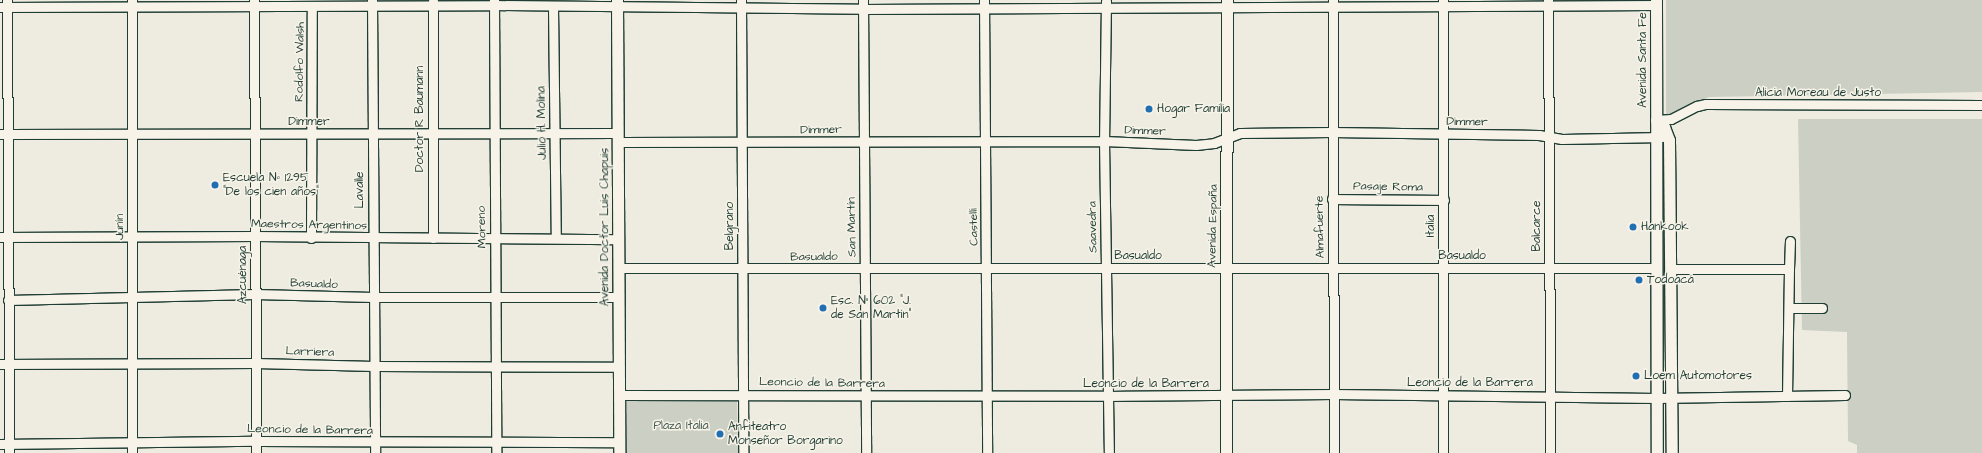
<!DOCTYPE html>
<meta charset="utf-8">
<style>
body{margin:0}
#map{position:relative;width:1982px;height:453px;overflow:hidden;background:#eeece1;font-family:"Architects Daughter",sans-serif}
div>[style]{position:absolute}
.green>*{inset:0;background:#cccfc4}
.roads{filter:drop-shadow(1px 0 #1f3d34) drop-shadow(-1px 0 #1f3d34) drop-shadow(0 1px #1f3d34) drop-shadow(0 -1px #1f3d34)}
.minor>*{height:9px;margin:-4.5px;padding:0 4.5px;transform-origin:4.5px;border-radius:4.5px;background:#f7f3e8}
.major>*{height:11px;margin:-5.5px;padding:0 5.5px;transform-origin:5.5px;border-radius:5.5px;background:#f7f3e8}
.dots>*{width:11px;height:11px;translate:-50% -50%;box-sizing:border-box;border:2px solid #f7f3e8;border-radius:50%}
span{translate:-50% -50%;white-space:nowrap;text-align:center;line-height:1.15;-webkit-text-stroke:3px #f7f3e8;paint-order:stroke}
.street-label{font-size:12px;color:#1f3d34}
.poi-label{font-size:12px;color:#1f3d34}
.left{translate:0 -50%;text-align:left}
.park-label{font-size:12px;color:#425a51}
</style>
<div id="map">
<div class="green">
<div style="clip-path:polygon(1666px 0,1982px 0,1982px 92px,1709px 97px,1673px 114px,1666px 114px)"></div>
<div style="clip-path:polygon(1798px 119px,1982px 119px,1982px 453px,1857px 453px,1857px 445px,1848px 441px,1847px 332px,1802px 330px)"></div>
<div style="clip-path:polygon(624px 399px,737px 399px,738px 453px,625px 453px)"></div>
</div>
<div class="roads">
<div class="minor">
<div style="left:7px;top:0;width:453px;rotate:89.7deg"></div>
<div style="left:132px;top:0;width:453px;rotate:90deg"></div>
<div style="left:254px;top:0;width:453px;rotate:89.7deg"></div>
<div style="left:372px;top:0;width:453px;rotate:89.6deg"></div>
<div style="left:494px;top:0;width:453px;rotate:89.7deg"></div>
<div style="left:741px;top:0;width:453px;rotate:89.7deg"></div>
<div style="left:863px;top:0;width:453px;rotate:89.6deg"></div>
<div style="left:984px;top:0;width:453px;rotate:89.6deg"></div>
<div style="left:1333px;top:0;width:453px;rotate:89.9deg"></div>
<div style="left:1443px;top:0;width:453px;rotate:90deg"></div>
<div style="left:1548px;top:0;width:453px;rotate:89.7deg"></div>
<div style="left:433px;top:1px;width:237px;rotate:90deg"></div>
<div style="left:1106px;top:1px;width:140px;rotate:90.8deg"></div>
<div style="left:1104px;top:141px;width:312px;rotate:89.1deg"></div>
<div style="left:0;top:7px;width:494px;rotate:-0.2deg"></div>
<div style="left:494px;top:5px;width:369px;rotate:0.6deg"></div>
<div style="left:863px;top:9px;width:793px;rotate:-0.29deg"></div>
<div style="left:553px;top:7px;width:231px;rotate:89.3deg"></div>
<div style="left:1656px;top:120px;width:15px;rotate:-4deg"></div>
<div style="left:1671px;top:119px;width:29px;rotate:-27deg"></div>
<div style="left:1697px;top:106px;width:9px;rotate:-13deg"></div>
<div style="left:1706px;top:104px;width:276px;rotate:0.2deg"></div>
<div style="left:0;top:134px;width:618px;rotate:-0.09deg"></div>
<div style="left:618px;top:142px;width:486px;rotate:-0.1deg"></div>
<div style="left:1104px;top:141px;width:92px;rotate:2.5deg"></div>
<div style="left:1196px;top:145px;width:18px;rotate:-6deg"></div>
<div style="left:1214px;top:143px;width:28px;rotate:-21deg"></div>
<div style="left:1240px;top:133px;width:91px;rotate:-0.6deg"></div>
<div style="left:1331px;top:132px;width:208px;rotate:0.8deg"></div>
<div style="left:1539px;top:135px;width:23px;rotate:10deg"></div>
<div style="left:1562px;top:139px;width:100px;rotate:-1.1deg"></div>
<div style="left:1332px;top:199px;width:112px;rotate:0.5deg"></div>
<div style="left:0;top:237px;width:255px;rotate:-0.2deg"></div>
<div style="left:255px;top:236px;width:363px;rotate:0.5deg"></div>
<div style="left:311px;top:238px;width:231px;rotate:-89.8deg"></div>
<div style="left:618px;top:268px;width:1039px"></div>
<div style="left:1671px;top:269px;width:118px"></div>
<div style="left:1789px;top:269px;width:127px;rotate:90.9deg"></div>
<div style="left:1789px;top:269px;width:28px;rotate:-88deg"></div>
<div style="left:8px;top:300px;width:247px;rotate:-1.4deg"></div>
<div style="left:255px;top:294px;width:118px;rotate:1.5deg"></div>
<div style="left:373px;top:297px;width:245px"></div>
<div style="left:1789px;top:308px;width:33px"></div>
<div style="left:0;top:364px;width:255px;rotate:-0.2deg"></div>
<div style="left:255px;top:363px;width:119px;rotate:1.4deg"></div>
<div style="left:374px;top:366px;width:245px;rotate:0.2deg"></div>
<div style="left:619px;top:395px;width:489px;rotate:0.1deg"></div>
<div style="left:1108px;top:396px;width:225px;rotate:-0.5deg"></div>
<div style="left:1333px;top:394px;width:324px;rotate:0.7deg"></div>
<div style="left:1657px;top:398px;width:188px;rotate:-0.9deg"></div>
<div style="left:0;top:444px;width:256px;rotate:-0.7deg"></div>
<div style="left:256px;top:441px;width:363px;rotate:0.2deg"></div>
</div>
<div class="major">
<div style="left:617px;top:0;width:453px;rotate:89.7deg"></div>
<div style="left:1656px;top:0;width:453px;rotate:89.9deg"></div>
<div style="left:1656px;top:120px;width:11px;rotate:41deg"></div>
<div style="left:1664px;top:127px;width:14px;rotate:69deg"></div>
<div style="left:1669px;top:140px;width:313px;rotate:89.5deg"></div>
<div style="left:1226px;top:453px;width:453px;rotate:-89.9deg"></div>
</div>
</div>
<div class="dots">
<div style="left:1149px;top:109px;background:#1f6fb2"></div>
<div style="left:215px;top:185px;background:#1f6fb2"></div>
<div style="left:1633px;top:227px;background:#1f6fb2"></div>
<div style="left:1639px;top:280px;background:#1f6fb2"></div>
<div style="left:823px;top:308px;background:#1f6fb2"></div>
<div style="left:1636px;top:376px;background:#1f6fb2"></div>
<div style="left:720px;top:434px;background:#1f6fb2"></div>
</div>
<div class="street-label">
<span style="left:1643px;top:60px;rotate:-90deg">Avenida Santa Fe</span>
<span style="left:300px;top:62px;rotate:-89deg">Rodolfo Walsh</span>
<span style="left:1818px;top:93px">Alicia Moreau de Justo</span>
<span style="left:420px;top:119px;rotate:-90deg">Doctor R Baumann</span>
<span style="left:309px;top:122px">Dimmer</span>
<span style="left:1467px;top:122px;rotate:1deg">Dimmer</span>
<span style="left:542px;top:123px;rotate:-91deg">Julio H. Molina</span>
<span style="left:821px;top:130px;rotate:-1deg">Dimmer</span>
<span style="left:1145px;top:131px;rotate:2deg">Dimmer</span>
<span style="left:1388px;top:187px;rotate:1deg">Pasaje Roma</span>
<span style="left:360px;top:190px;rotate:-90deg">Lavalle</span>
<span style="left:309px;top:225px;rotate:1deg">Maestros Argentinos</span>
<span style="left:730px;top:226px;rotate:-90deg">Belgrano</span>
<span style="left:1213px;top:226px;rotate:-89deg">Avenida España</span>
<span style="left:1431px;top:226px;rotate:-90deg">Italia</span>
<span style="left:1537px;top:226px;rotate:-90deg">Balcarce</span>
<span style="left:120px;top:227px;rotate:-91deg">Junín</span>
<span style="left:482px;top:227px;rotate:-91deg">Moreno</span>
<span style="left:605px;top:227px;rotate:-90deg">Avenida Doctor Luis Chapuis</span>
<span style="left:852px;top:227px;rotate:-91deg">San Martín</span>
<span style="left:974px;top:227px;rotate:-91deg">Castelli</span>
<span style="left:1093px;top:227px;rotate:-91deg">Saavedra</span>
<span style="left:1320px;top:227px;rotate:-91deg">Almafuerte</span>
<span style="left:1138px;top:256px">Basualdo</span>
<span style="left:1462px;top:256px">Basualdo</span>
<span style="left:814px;top:257px;rotate:-1deg">Basualdo</span>
<span style="left:243px;top:275px;rotate:-90deg">Azcuénaga</span>
<span style="left:314px;top:284px;rotate:2deg">Basualdo</span>
<span style="left:310px;top:352px;rotate:2deg">Larriera</span>
<span style="left:822px;top:383px;rotate:1deg">Leoncio de la Barrera</span>
<span style="left:1470px;top:383px">Leoncio de la Barrera</span>
<span style="left:1146px;top:384px">Leoncio de la Barrera</span>
<span style="left:310px;top:430px;rotate:1deg">Leoncio de la Barrera</span>
</div>
<div class="poi-label">
<span class="left" style="left:1157px;top:109px">Hogar Familia</span>
<span class="left" style="left:223px;top:185px">Escuela Nº 1295<br>"De los cien años"</span>
<span class="left" style="left:1641px;top:227px">Hankook</span>
<span class="left" style="left:1647px;top:280px">Todoacá</span>
<span class="left" style="left:831px;top:308px">Esc. N° 602 "J.<br>de San Martín"</span>
<span class="left" style="left:1644px;top:376px">Loem Automotores</span>
<span class="left" style="left:728px;top:434px">Anfiteatro<br>Monseñor Borgarino</span>
</div>
<div class="park-label">
<span style="left:681px;top:426px">Plaza Italia</span>
</div>
</div>
